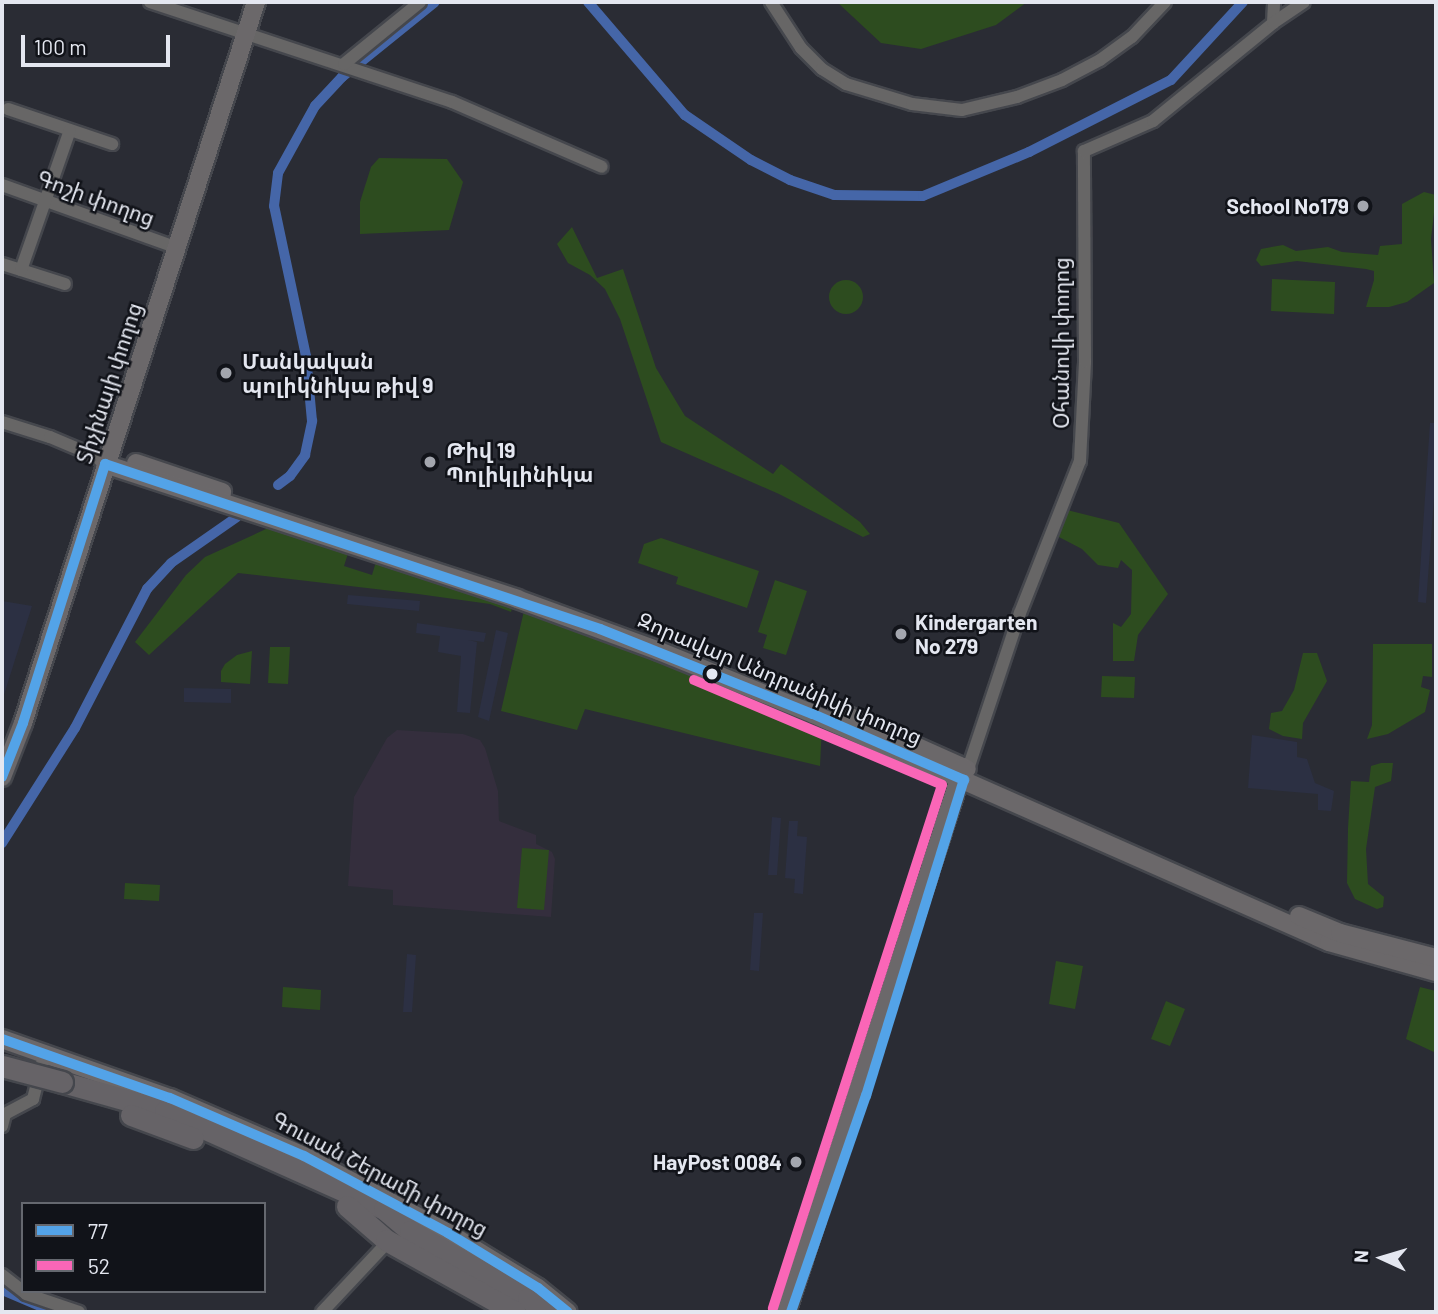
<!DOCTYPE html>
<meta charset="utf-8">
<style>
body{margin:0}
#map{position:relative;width:1438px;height:1314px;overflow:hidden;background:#2a2c34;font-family:Barlow,"Noto Sans Armenian",sans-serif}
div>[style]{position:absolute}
.built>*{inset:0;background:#2c3043}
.education>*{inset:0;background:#342e3d}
.green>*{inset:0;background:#2d4c1f}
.round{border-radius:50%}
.canal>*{height:10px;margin:-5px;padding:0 5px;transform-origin:5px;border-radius:5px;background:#4566a8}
.roads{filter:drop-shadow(2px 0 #45474d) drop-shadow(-2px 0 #45474d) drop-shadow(0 2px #45474d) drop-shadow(0 -2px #45474d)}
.street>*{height:12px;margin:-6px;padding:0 6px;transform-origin:6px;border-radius:6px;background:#676666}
.secondary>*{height:18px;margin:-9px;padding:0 9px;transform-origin:9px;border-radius:9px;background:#6b686a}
.highway>*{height:21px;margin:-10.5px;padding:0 10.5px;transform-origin:10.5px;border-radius:10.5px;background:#666367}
.bridges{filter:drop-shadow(2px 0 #45474d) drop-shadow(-2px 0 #45474d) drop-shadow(0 2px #45474d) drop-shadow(0 -2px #45474d)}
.highway-bridge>*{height:21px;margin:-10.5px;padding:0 10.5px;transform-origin:10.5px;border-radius:10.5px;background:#666367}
.bus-1>*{height:10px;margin:-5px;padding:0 5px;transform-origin:5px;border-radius:5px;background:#53a3e8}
.bus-2>*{height:10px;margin:-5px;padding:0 5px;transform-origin:5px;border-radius:5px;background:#fa66b7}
.dots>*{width:19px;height:19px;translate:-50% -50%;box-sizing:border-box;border:4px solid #111319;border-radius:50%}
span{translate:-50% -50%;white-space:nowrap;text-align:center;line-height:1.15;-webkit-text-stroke:5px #111319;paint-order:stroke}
.street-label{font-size:21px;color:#e4e7f0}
.poi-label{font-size:21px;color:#e4e7f0;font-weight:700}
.right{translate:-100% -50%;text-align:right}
.left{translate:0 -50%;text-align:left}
.frame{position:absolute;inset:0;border:4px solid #e4e7f0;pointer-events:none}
.legend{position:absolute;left:21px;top:1202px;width:245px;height:91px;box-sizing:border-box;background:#111319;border:2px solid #65686f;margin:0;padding:9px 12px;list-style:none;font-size:21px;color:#e4e7f0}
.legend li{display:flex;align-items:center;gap:14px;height:35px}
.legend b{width:35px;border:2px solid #65686f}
.north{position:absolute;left:1347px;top:1223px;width:70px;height:70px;-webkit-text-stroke:5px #111319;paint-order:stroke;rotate:274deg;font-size:19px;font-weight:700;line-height:28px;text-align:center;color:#e4e7f0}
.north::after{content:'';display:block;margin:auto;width:24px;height:32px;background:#e4e7f0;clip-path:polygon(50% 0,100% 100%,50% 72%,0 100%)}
.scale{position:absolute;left:21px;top:35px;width:149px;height:32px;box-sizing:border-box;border:4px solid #e4e7f0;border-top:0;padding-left:9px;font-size:21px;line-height:24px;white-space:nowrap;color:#e4e7f0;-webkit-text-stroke:5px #111319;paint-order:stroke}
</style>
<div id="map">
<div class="built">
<div style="clip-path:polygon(1430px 423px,1436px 423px,1436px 472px,1426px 603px,1418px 602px)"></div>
<div style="clip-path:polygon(348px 595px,420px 601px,419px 611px,347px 604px)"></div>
<div style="clip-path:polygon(2px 601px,32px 606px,2px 701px)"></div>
<div style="clip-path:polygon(417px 623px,486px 633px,484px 642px,468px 640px,477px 642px,470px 713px,457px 712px,461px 656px,438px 652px,440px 636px,416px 633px)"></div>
<div style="clip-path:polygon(496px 630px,508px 633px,489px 721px,478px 717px)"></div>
<div style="clip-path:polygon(184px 688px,231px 689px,231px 703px,184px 702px)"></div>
<div style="clip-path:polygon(1252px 735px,1297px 742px,1297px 757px,1307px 759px,1315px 783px,1334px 791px,1331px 811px,1318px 810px,1318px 794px,1248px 788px)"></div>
<div style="clip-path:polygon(772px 817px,781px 818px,777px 875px,768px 875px)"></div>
<div style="clip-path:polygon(789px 821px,798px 821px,797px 836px,807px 837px,803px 894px,794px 893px,795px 879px,785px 878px)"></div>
<div style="clip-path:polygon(754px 913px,763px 913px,759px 971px,750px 970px)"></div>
<div style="clip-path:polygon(407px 954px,416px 955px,412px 1012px,403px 1012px)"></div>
</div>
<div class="education">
<div style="clip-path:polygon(397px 730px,463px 734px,480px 740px,485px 748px,498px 791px,499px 821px,536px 835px,536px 844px,552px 852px,555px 859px,551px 917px,393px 905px,393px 890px,348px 886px,354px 797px,387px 738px)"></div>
</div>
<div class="green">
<div style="clip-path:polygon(837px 2px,1027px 2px,996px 25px,921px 49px,881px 43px)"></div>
<div style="clip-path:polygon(379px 158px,447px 159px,463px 182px,449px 230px,360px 234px,360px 202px,371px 167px)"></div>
<div style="clip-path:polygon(1424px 192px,1436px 195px,1431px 239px,1434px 283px,1407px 302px,1389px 307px,1366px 307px,1374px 280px,1374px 271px,1366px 269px,1297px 261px,1261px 266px,1256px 260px,1261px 249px,1283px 245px,1296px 251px,1328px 247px,1342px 252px,1378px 255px,1380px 246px,1402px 244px,1402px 204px)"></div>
<div style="clip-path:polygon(572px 227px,597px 278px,623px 269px,656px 368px,685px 416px,773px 474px,781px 464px,860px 522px,870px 534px,863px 537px,779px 494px,661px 442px,620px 319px,605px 289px,590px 275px,568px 263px,557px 244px)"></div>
<div style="clip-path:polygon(1272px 279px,1335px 282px,1334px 314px,1271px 311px)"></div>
<div class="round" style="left:829px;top:280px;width:34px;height:34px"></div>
<div style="clip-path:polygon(1067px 510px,1119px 523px,1168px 594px,1138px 635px,1134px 661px,1113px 661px,1113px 623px,1121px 627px,1131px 614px,1132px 570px,1121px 560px,1118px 568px,1098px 565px,1082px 549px,1057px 536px)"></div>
<div style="clip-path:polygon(277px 524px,351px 544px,344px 566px,372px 575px,379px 552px,515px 597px,511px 612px,490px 604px,418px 594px,238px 573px,149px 655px,135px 642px,186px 575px,205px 557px)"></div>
<div style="clip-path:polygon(661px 538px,759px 571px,747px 608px,676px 584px,678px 577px,638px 563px,644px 544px)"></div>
<div style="clip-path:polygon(775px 580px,807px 591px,786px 655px,763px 648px,767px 635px,758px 632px)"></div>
<div style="clip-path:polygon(526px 602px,822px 724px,820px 766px,585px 709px,577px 730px,501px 711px)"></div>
<div style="clip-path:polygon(1373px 644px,1432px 644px,1432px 677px,1423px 676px,1421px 687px,1430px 690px,1425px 712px,1388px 734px,1367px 739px,1372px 725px)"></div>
<div style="clip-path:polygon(270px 647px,290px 647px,288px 684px,268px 683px)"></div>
<div style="clip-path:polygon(252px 651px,250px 684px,221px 682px,221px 671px,225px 664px,237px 655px)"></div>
<div style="clip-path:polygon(1303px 653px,1317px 653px,1327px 681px,1303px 723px,1302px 739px,1283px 736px,1269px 729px,1271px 713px,1282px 711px,1294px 690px)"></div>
<div style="clip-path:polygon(1102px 676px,1135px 677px,1134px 698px,1101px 697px)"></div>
<div style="clip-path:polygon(1381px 763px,1393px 763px,1391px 781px,1375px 787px,1366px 849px,1368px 884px,1384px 897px,1383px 907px,1377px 909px,1355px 899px,1347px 883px,1348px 828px,1351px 781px,1369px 782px,1371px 766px)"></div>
<div style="clip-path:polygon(522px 848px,549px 850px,544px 910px,517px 908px)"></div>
<div style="clip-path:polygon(125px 883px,160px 885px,159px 901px,124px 899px)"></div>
<div style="clip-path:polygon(1056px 961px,1083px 966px,1075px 1009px,1049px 1004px)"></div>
<div style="clip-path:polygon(283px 987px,321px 990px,320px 1010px,282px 1007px)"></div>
<div style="clip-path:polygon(1420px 987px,1436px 991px,1436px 1053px,1406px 1039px)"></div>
<div style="clip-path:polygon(1166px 1001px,1185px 1009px,1170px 1046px,1151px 1039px)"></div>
</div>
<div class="canal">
<div style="left:588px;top:2px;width:149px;rotate:49.4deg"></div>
<div style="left:685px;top:115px;width:80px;rotate:34.3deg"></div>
<div style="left:751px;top:160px;width:44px;rotate:27.1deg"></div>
<div style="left:790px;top:180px;width:46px;rotate:18.8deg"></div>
<div style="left:834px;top:195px;width:89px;rotate:0.6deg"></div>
<div style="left:923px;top:196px;width:115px;rotate:-22.5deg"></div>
<div style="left:1029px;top:152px;width:159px;rotate:-26.9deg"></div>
<div style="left:1171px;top:80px;width:106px;rotate:-47.3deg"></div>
<div style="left:278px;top:485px;width:15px;rotate:-37deg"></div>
<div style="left:290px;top:476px;width:26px;rotate:-54deg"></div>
<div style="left:305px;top:455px;width:35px;rotate:-78deg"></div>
<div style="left:312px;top:421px;width:65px;rotate:-95.3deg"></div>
<div style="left:306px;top:356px;width:153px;rotate:-102deg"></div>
<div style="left:274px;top:206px;width:33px;rotate:-83deg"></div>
<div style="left:278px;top:173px;width:77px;rotate:-61.1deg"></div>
<div style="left:315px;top:106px;width:40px;rotate:-47deg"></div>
<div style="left:342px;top:77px;width:119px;rotate:-38.9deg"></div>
<div style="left:2px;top:843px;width:136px;rotate:-57.6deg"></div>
<div style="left:75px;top:728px;width:157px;rotate:-62.6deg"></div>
<div style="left:147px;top:589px;width:35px;rotate:-47deg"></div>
<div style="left:171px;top:563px;width:80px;rotate:-34.9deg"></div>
<div style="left:2px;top:1290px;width:56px;rotate:22.9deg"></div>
</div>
<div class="roads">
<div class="street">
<div style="left:150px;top:2px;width:318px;rotate:18.3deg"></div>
<div style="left:452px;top:102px;width:163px;rotate:23.4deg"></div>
<div style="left:771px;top:2px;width:55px;rotate:56.9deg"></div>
<div style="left:801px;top:48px;width:30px;rotate:45deg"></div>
<div style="left:822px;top:69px;width:28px;rotate:32deg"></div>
<div style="left:846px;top:84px;width:69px;rotate:16.9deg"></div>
<div style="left:912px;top:104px;width:50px;rotate:6.8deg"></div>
<div style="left:962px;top:110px;width:57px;rotate:-13.3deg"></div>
<div style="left:1017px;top:97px;width:48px;rotate:-20.7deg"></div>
<div style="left:1062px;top:80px;width:43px;rotate:-27.8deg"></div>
<div style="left:1100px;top:60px;width:39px;rotate:-36deg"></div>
<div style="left:1132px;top:37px;width:48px;rotate:-46.7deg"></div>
<div style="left:1273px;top:23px;width:21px;rotate:-87deg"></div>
<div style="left:344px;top:64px;width:98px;rotate:-39.2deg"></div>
<div style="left:8px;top:109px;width:110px;rotate:18.6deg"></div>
<div style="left:2px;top:185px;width:187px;rotate:19.7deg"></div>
<div style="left:2px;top:264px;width:66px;rotate:17.6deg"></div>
<div style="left:21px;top:270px;width:148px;rotate:-70.7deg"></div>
<div style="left:2px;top:422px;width:50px;rotate:17.4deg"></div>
<div style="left:50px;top:437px;width:49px;rotate:22.9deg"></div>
<div style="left:95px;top:456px;width:13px;rotate:39deg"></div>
<div style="left:968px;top:769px;width:164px;rotate:-71.6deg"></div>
<div style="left:1020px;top:613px;width:163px;rotate:-68.5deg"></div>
<div style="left:1080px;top:461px;width:99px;rotate:-87.1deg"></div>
<div style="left:1085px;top:362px;width:211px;rotate:-90.3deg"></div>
<div style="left:1084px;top:151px;width:75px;rotate:-23.5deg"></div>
<div style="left:1153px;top:121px;width:155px;rotate:-39.2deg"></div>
<div style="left:1273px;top:23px;width:37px;rotate:-34deg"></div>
<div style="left:2px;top:1126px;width:12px;rotate:-76deg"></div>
<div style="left:5px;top:1114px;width:32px;rotate:-28deg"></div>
<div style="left:33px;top:1099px;width:49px;rotate:-75.7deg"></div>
<div style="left:2px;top:1275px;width:31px;rotate:38deg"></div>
<div style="left:26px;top:1294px;width:56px;rotate:18.8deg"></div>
<div style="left:322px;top:1312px;width:89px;rotate:-46.8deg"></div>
</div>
<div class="secondary">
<div style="left:136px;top:463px;width:91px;rotate:18.6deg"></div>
<div style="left:105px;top:464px;width:434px;rotate:18.1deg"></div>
<div style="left:517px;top:599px;width:151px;rotate:20.1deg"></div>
<div style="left:659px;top:651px;width:166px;rotate:22.2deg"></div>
<div style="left:813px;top:714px;width:564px;rotate:23.84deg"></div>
<div style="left:1329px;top:942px;width:111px;rotate:15.7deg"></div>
<div style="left:848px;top:716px;width:130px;rotate:24deg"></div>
<div style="left:2px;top:777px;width:58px;rotate:-68.7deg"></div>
<div style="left:23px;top:723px;width:758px;rotate:-72.09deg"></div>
<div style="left:1299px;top:916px;width:44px;rotate:22.5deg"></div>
<div style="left:1340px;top:933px;width:99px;rotate:14.6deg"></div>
<div style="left:2px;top:1039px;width:178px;rotate:19.4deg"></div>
<div style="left:170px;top:1098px;width:146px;rotate:23.4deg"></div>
<div style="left:304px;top:1156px;width:163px;rotate:28.1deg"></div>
<div style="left:448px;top:1233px;width:105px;rotate:31.4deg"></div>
<div style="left:538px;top:1288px;width:38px;rotate:39deg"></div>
<div style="left:786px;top:1312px;width:573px;rotate:-72.01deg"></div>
</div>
<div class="highway">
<div style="left:62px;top:1082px;width:107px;rotate:15.7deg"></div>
<div style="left:165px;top:1111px;width:240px;rotate:24.1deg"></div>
<div style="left:384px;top:1209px;width:34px;rotate:40deg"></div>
<div style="left:410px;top:1231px;width:136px;rotate:29.6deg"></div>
<div style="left:528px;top:1298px;width:22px;rotate:39deg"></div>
<div style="left:131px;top:1115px;width:66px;rotate:20.4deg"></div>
<div style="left:347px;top:1206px;width:52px;rotate:41.1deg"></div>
<div style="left:386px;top:1240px;width:148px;rotate:29.2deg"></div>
</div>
</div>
<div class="bridges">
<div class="highway-bridge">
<div style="left:2px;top:1066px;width:62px;rotate:14.9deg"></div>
</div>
</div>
<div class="bus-1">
<div style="left:105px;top:464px;width:522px;rotate:18.43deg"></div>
<div style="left:600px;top:629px;width:229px;rotate:21.8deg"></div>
<div style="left:813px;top:714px;width:165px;rotate:23.6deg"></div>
<div style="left:2px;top:777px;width:58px;rotate:-68.7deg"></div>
<div style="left:23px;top:723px;width:272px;rotate:-72.4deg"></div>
<div style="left:2px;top:1039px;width:178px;rotate:19.4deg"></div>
<div style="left:170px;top:1098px;width:146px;rotate:23.4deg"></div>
<div style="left:304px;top:1156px;width:163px;rotate:28.1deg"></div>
<div style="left:448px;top:1233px;width:105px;rotate:31.4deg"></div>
<div style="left:538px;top:1288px;width:38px;rotate:39deg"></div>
<div style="left:791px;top:1312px;width:229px;rotate:-70.9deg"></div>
<div style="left:866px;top:1096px;width:331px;rotate:-72.8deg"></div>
</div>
<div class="bus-2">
<div style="left:694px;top:680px;width:269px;rotate:22.9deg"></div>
<div style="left:942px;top:785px;width:550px;rotate:107.91deg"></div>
</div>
<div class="dots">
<div style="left:1363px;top:206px;background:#a3a6ae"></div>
<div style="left:226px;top:373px;background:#a3a6ae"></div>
<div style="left:430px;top:462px;background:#a3a6ae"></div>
<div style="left:901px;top:634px;background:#a3a6ae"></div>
<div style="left:712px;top:674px;background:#e4e7f0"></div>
<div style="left:796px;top:1162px;background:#a3a6ae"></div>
</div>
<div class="street-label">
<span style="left:96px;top:198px;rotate:20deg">Գոշի փողոց</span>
<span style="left:1061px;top:343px;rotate:-90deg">Օհանովի փողոց</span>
<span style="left:109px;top:383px;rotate:-72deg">Տիչինայի փողոց</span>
<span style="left:780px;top:678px;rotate:23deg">Զորավար Անդրանիկի փողոց</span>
<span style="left:380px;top:1174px;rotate:28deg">Գուսան Շերամի փողոց</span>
</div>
<div class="poi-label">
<span class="right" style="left:1349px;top:206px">School No179</span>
<span class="left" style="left:242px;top:373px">Մանկական<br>պոլիկնիկա թիվ 9</span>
<span class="left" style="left:446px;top:462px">Թիվ 19<br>Պոլիկլինիկա</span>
<span class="left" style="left:915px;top:634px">Kindergarten<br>No 279</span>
<span class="right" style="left:782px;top:1162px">HayPost 0084</span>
</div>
<div class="frame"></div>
<ul class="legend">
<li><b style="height:9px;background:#53a3e8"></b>77</li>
<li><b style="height:9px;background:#fa66b7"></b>52</li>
</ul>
<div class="north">N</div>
<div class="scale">100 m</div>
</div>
